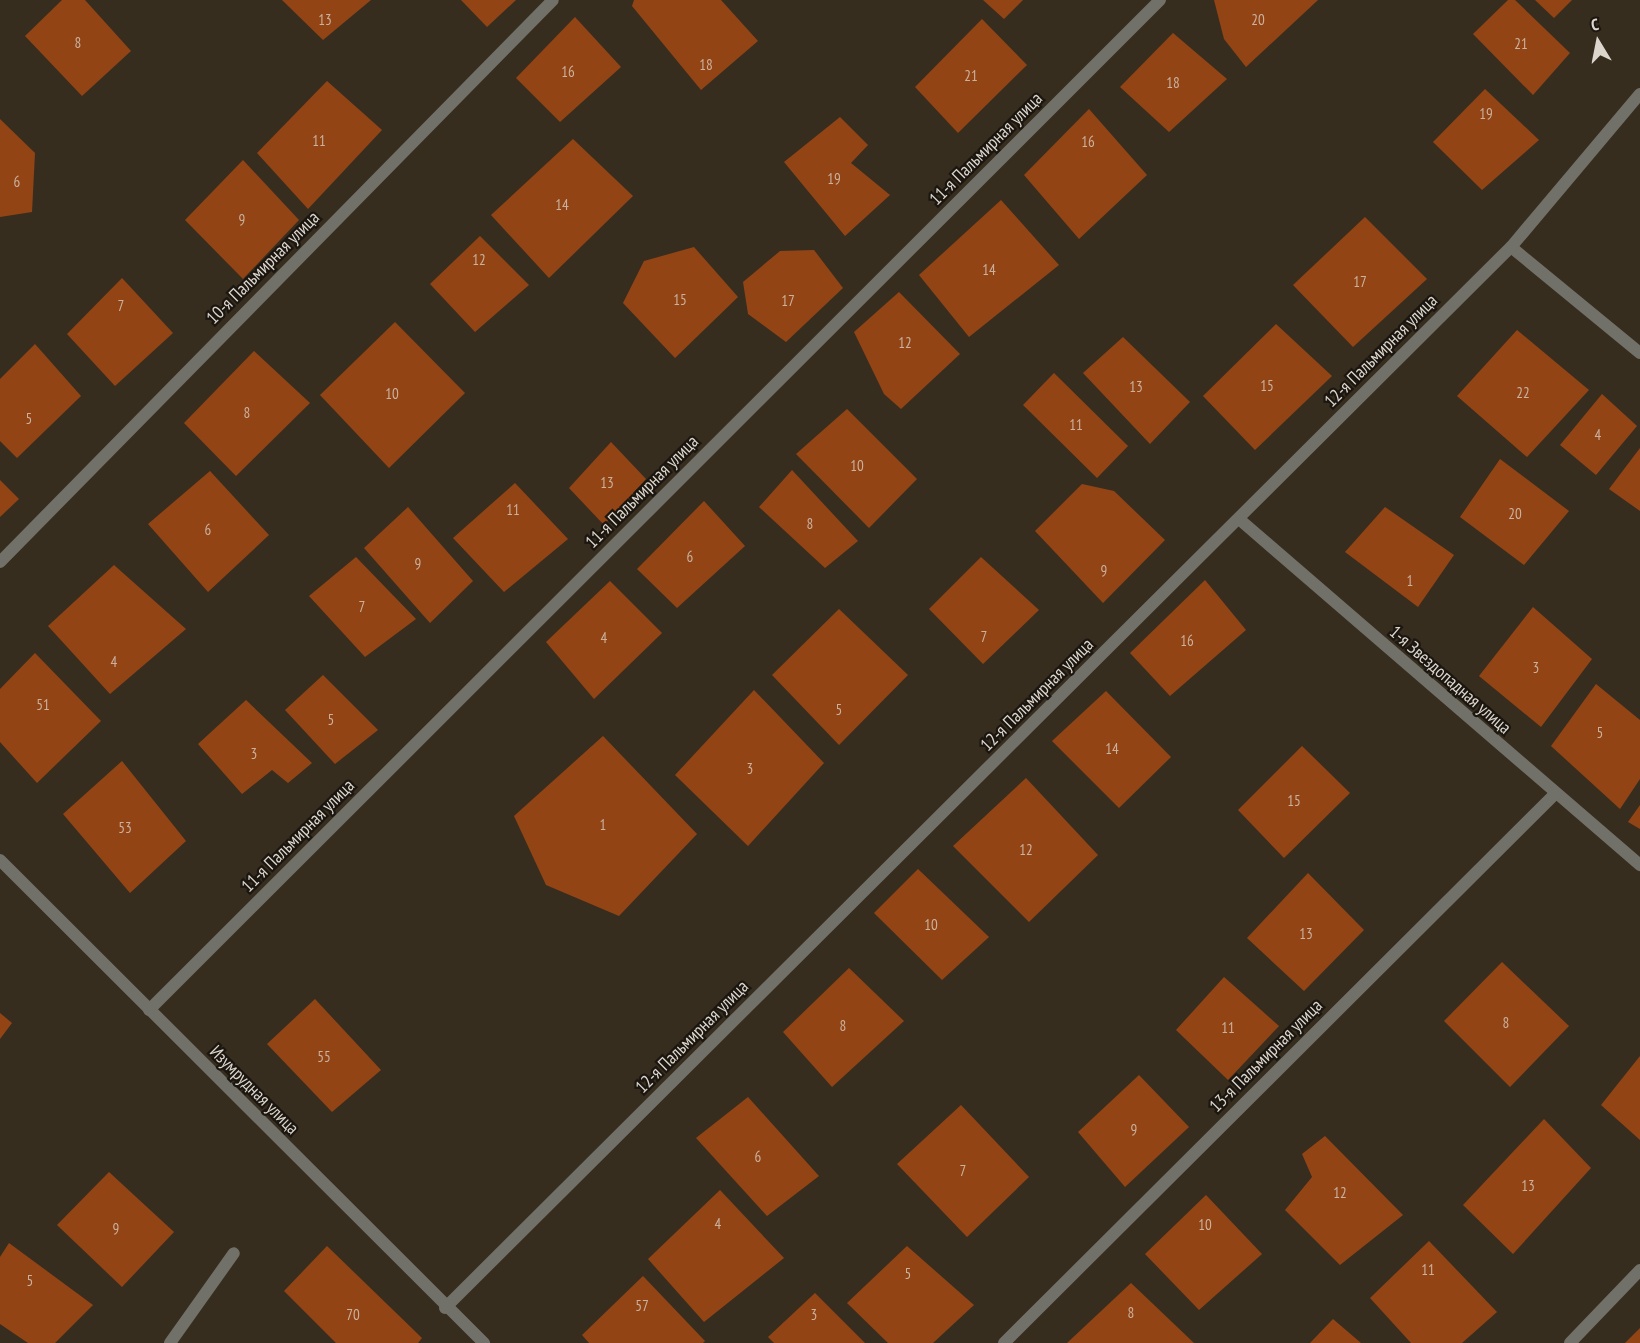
<!DOCTYPE html>
<meta charset="utf-8">
<style>
body{margin:0}
#map{position:relative;width:1640px;height:1343px;overflow:hidden;background:#372d1f;font-family:"PT Sans Narrow",sans-serif}
div>[style]{position:absolute}
.building>*{inset:0;background:#934415}
.street>*{height:12px;margin:-6px;padding:0 6px;transform-origin:6px;border-radius:6px;background:#717169}
span{translate:-50% -50%;white-space:nowrap;text-align:center;line-height:1.15;-webkit-text-stroke:4.5px #1b1610;paint-order:stroke}
.number-label{font-size:15px;color:#cab29f}
.number-label span{-webkit-text-stroke-width:0}
.street-label{font-size:18px;color:#dcd6cd}
.north{position:absolute;left:1568px;top:12px;width:60px;height:60px;-webkit-text-stroke:4px #1b1610;paint-order:stroke;rotate:350deg;font-size:16px;font-weight:700;line-height:24px;text-align:center;color:#dcd6cd}
.north::after{content:'';display:block;margin:auto;width:21px;height:27px;background:#dcd6cd;clip-path:polygon(50% 0,100% 100%,50% 72%,0 100%)}
</style>
<div id="map">
<div class="building">
<div style="clip-path:polygon(62px 0,85px 0,131px 51px,82px 96px,25px 36px)"></div>
<div style="clip-path:polygon(282px 0,371px 0,323px 40px)"></div>
<div style="clip-path:polygon(461px 0,516px 0,487px 27px)"></div>
<div style="clip-path:polygon(634px 0,721px 0,758px 41px,701px 90px,632px 6px)"></div>
<div style="clip-path:polygon(983px 0,1023px 0,1004px 19px)"></div>
<div style="clip-path:polygon(1214px 0,1318px 0,1246px 67px,1224px 39px)"></div>
<div style="clip-path:polygon(1508px 0,1515px 0,1570px 53px,1533px 95px,1473px 34px)"></div>
<div style="clip-path:polygon(1535px 0,1572px 0,1554px 18px)"></div>
<div style="clip-path:polygon(575px 17px,621px 67px,560px 122px,516px 78px)"></div>
<div style="clip-path:polygon(982px 19px,1027px 65px,958px 133px,915px 87px)"></div>
<div style="clip-path:polygon(1173px 33px,1227px 79px,1169px 132px,1120px 87px)"></div>
<div style="clip-path:polygon(327px 81px,382px 130px,308px 209px,257px 153px)"></div>
<div style="clip-path:polygon(1485px 89px,1539px 140px,1482px 190px,1433px 142px)"></div>
<div style="clip-path:polygon(1089px 109px,1147px 175px,1079px 239px,1024px 175px)"></div>
<div style="clip-path:polygon(840px 117px,868px 145px,851px 163px,890px 195px,845px 236px,784px 162px)"></div>
<div style="clip-path:polygon(0 119px,35px 153px,32px 212px,0 217px)"></div>
<div style="clip-path:polygon(573px 139px,633px 196px,549px 278px,491px 215px)"></div>
<div style="clip-path:polygon(243px 160px,299px 220px,243px 279px,185px 220px)"></div>
<div style="clip-path:polygon(1001px 200px,1059px 265px,969px 337px,919px 275px)"></div>
<div style="clip-path:polygon(1365px 217px,1427px 279px,1353px 347px,1293px 285px)"></div>
<div style="clip-path:polygon(480px 236px,529px 285px,475px 332px,430px 284px)"></div>
<div style="clip-path:polygon(694px 247px,738px 297px,675px 358px,623px 303px,644px 261px)"></div>
<div style="clip-path:polygon(814px 250px,843px 288px,786px 342px,748px 314px,743px 282px,780px 251px)"></div>
<div style="clip-path:polygon(122px 278px,173px 333px,115px 386px,67px 334px)"></div>
<div style="clip-path:polygon(899px 292px,960px 354px,901px 409px,884px 394px,854px 332px)"></div>
<div style="clip-path:polygon(395px 322px,465px 393px,389px 468px,320px 395px)"></div>
<div style="clip-path:polygon(1276px 324px,1332px 376px,1255px 450px,1203px 396px)"></div>
<div style="clip-path:polygon(1517px 330px,1589px 390px,1527px 457px,1457px 396px)"></div>
<div style="clip-path:polygon(1123px 337px,1190px 402px,1150px 444px,1083px 373px)"></div>
<div style="clip-path:polygon(35px 344px,81px 396px,17px 458px,0 441px,0 379px)"></div>
<div style="clip-path:polygon(254px 351px,310px 403px,236px 476px,184px 423px)"></div>
<div style="clip-path:polygon(1054px 373px,1128px 446px,1097px 478px,1023px 405px)"></div>
<div style="clip-path:polygon(1602px 394px,1637px 426px,1596px 475px,1560px 445px)"></div>
<div style="clip-path:polygon(847px 409px,917px 479px,869px 528px,796px 454px)"></div>
<div style="clip-path:polygon(611px 442px,646px 479px,604px 525px,569px 488px)"></div>
<div style="clip-path:polygon(1640px 448px,1640px 511px,1609px 489px)"></div>
<div style="clip-path:polygon(1500px 459px,1569px 511px,1524px 565px,1460px 517px)"></div>
<div style="clip-path:polygon(792px 470px,858px 541px,825px 568px,759px 507px)"></div>
<div style="clip-path:polygon(210px 471px,269px 535px,208px 592px,148px 524px)"></div>
<div style="clip-path:polygon(0 480px,19px 499px,0 517px)"></div>
<div style="clip-path:polygon(515px 483px,568px 539px,504px 592px,453px 538px)"></div>
<div style="clip-path:polygon(1082px 484px,1114px 491px,1165px 540px,1103px 603px,1035px 531px)"></div>
<div style="clip-path:polygon(704px 501px,745px 546px,677px 608px,637px 569px)"></div>
<div style="clip-path:polygon(408px 507px,473px 581px,430px 623px,364px 548px)"></div>
<div style="clip-path:polygon(1385px 507px,1454px 555px,1418px 607px,1345px 552px)"></div>
<div style="clip-path:polygon(356px 557px,416px 619px,365px 657px,309px 596px)"></div>
<div style="clip-path:polygon(981px 557px,1039px 610px,983px 664px,929px 609px)"></div>
<div style="clip-path:polygon(114px 565px,186px 629px,110px 694px,48px 626px)"></div>
<div style="clip-path:polygon(1205px 580px,1246px 630px,1170px 696px,1130px 653px)"></div>
<div style="clip-path:polygon(610px 581px,662px 633px,594px 699px,546px 642px)"></div>
<div style="clip-path:polygon(1533px 607px,1592px 659px,1541px 727px,1479px 676px)"></div>
<div style="clip-path:polygon(839px 609px,908px 675px,839px 745px,772px 675px)"></div>
<div style="clip-path:polygon(35px 653px,101px 721px,37px 783px,0 742px,0 689px)"></div>
<div style="clip-path:polygon(323px 675px,378px 730px,335px 764px,285px 710px)"></div>
<div style="clip-path:polygon(1596px 684px,1640px 720px,1640px 779px,1620px 809px,1551px 746px)"></div>
<div style="clip-path:polygon(754px 690px,824px 763px,748px 846px,675px 775px)"></div>
<div style="clip-path:polygon(1106px 691px,1171px 757px,1119px 808px,1052px 741px)"></div>
<div style="clip-path:polygon(246px 700px,312px 763px,288px 783px,272px 770px,242px 794px,198px 744px)"></div>
<div style="clip-path:polygon(603px 736px,697px 834px,619px 916px,546px 885px,514px 816px)"></div>
<div style="clip-path:polygon(1302px 746px,1350px 793px,1284px 858px,1238px 810px)"></div>
<div style="clip-path:polygon(122px 761px,186px 841px,130px 893px,63px 814px)"></div>
<div style="clip-path:polygon(1026px 778px,1098px 855px,1029px 922px,953px 846px)"></div>
<div style="clip-path:polygon(1640px 805px,1640px 829px,1628px 822px)"></div>
<div style="clip-path:polygon(918px 869px,989px 937px,942px 980px,874px 913px)"></div>
<div style="clip-path:polygon(1308px 873px,1364px 930px,1304px 991px,1247px 938px)"></div>
<div style="clip-path:polygon(1502px 962px,1569px 1026px,1510px 1087px,1444px 1021px)"></div>
<div style="clip-path:polygon(849px 968px,904px 1021px,832px 1087px,783px 1032px)"></div>
<div style="clip-path:polygon(1224px 977px,1279px 1026px,1228px 1080px,1176px 1030px)"></div>
<div style="clip-path:polygon(315px 999px,381px 1070px,332px 1112px,267px 1044px)"></div>
<div style="clip-path:polygon(0 1013px,12px 1023px,0 1039px)"></div>
<div style="clip-path:polygon(1640px 1056px,1640px 1140px,1601px 1105px)"></div>
<div style="clip-path:polygon(1139px 1075px,1189px 1127px,1125px 1187px,1078px 1132px)"></div>
<div style="clip-path:polygon(748px 1097px,819px 1176px,767px 1216px,696px 1138px)"></div>
<div style="clip-path:polygon(961px 1105px,1029px 1177px,967px 1237px,897px 1164px)"></div>
<div style="clip-path:polygon(1544px 1119px,1591px 1168px,1513px 1254px,1463px 1205px)"></div>
<div style="clip-path:polygon(1325px 1136px,1403px 1215px,1340px 1265px,1285px 1210px,1312px 1177px,1302px 1154px)"></div>
<div style="clip-path:polygon(109px 1172px,174px 1232px,122px 1287px,57px 1225px)"></div>
<div style="clip-path:polygon(720px 1190px,784px 1258px,704px 1322px,648px 1259px)"></div>
<div style="clip-path:polygon(1206px 1195px,1262px 1254px,1199px 1310px,1145px 1254px)"></div>
<div style="clip-path:polygon(1429px 1241px,1497px 1312px,1462px 1343px,1411px 1343px,1370px 1298px)"></div>
<div style="clip-path:polygon(9px 1243px,93px 1305px,55px 1343px,28px 1343px,0 1324px,0 1257px)"></div>
<div style="clip-path:polygon(327px 1246px,422px 1338px,418px 1343px,336px 1343px,284px 1291px)"></div>
<div style="clip-path:polygon(907px 1246px,974px 1305px,933px 1343px,888px 1343px,847px 1303px)"></div>
<div style="clip-path:polygon(643px 1276px,705px 1341px,703px 1343px,589px 1343px,582px 1335px)"></div>
<div style="clip-path:polygon(1131px 1283px,1194px 1343px,1067px 1343px)"></div>
<div style="clip-path:polygon(815px 1293px,865px 1343px,774px 1343px,768px 1337px)"></div>
<div style="clip-path:polygon(1333px 1319px,1361px 1343px,1310px 1343px)"></div>
<div style="clip-path:polygon(1640px 1328px,1640px 1343px,1625px 1343px)"></div>
</div>
<div class="street">
<div style="left:1511px;top:247px;width:167px;rotate:39.4deg"></div>
<div style="left:1239px;top:519px;width:530px;rotate:40.79deg"></div>
<div style="left:0;top:562px;width:788px;rotate:-45.46deg"></div>
<div style="left:0;top:860px;width:684px;rotate:44.94deg"></div>
<div style="left:149px;top:1010px;width:1429px;rotate:-44.97deg"></div>
<div style="left:445px;top:1308px;width:1504px;rotate:-44.87deg"></div>
<div style="left:1511px;top:247px;width:200px;rotate:-49.9deg"></div>
<div style="left:170px;top:1343px;width:110px;rotate:-54.6deg"></div>
<div style="left:1004px;top:1343px;width:776px;rotate:-44.9deg"></div>
<div style="left:1570px;top:1343px;width:101px;rotate:-46.2deg"></div>
</div>
<div class="number-label">
<span style="left:325px;top:20px">13</span>
<span style="left:1258px;top:20px">20</span>
<span style="left:78px;top:43px">8</span>
<span style="left:1521px;top:44px">21</span>
<span style="left:706px;top:65px">18</span>
<span style="left:568px;top:72px">16</span>
<span style="left:971px;top:76px">21</span>
<span style="left:1173px;top:83px">18</span>
<span style="left:1486px;top:114px">19</span>
<span style="left:319px;top:141px">11</span>
<span style="left:1088px;top:142px">16</span>
<span style="left:834px;top:179px">19</span>
<span style="left:17px;top:182px">6</span>
<span style="left:562px;top:205px">14</span>
<span style="left:242px;top:220px">9</span>
<span style="left:479px;top:260px">12</span>
<span style="left:989px;top:270px">14</span>
<span style="left:1360px;top:282px">17</span>
<span style="left:680px;top:300px">15</span>
<span style="left:788px;top:301px">17</span>
<span style="left:121px;top:306px">7</span>
<span style="left:905px;top:343px">12</span>
<span style="left:1267px;top:386px">15</span>
<span style="left:1136px;top:387px">13</span>
<span style="left:1523px;top:393px">22</span>
<span style="left:392px;top:394px">10</span>
<span style="left:247px;top:413px">8</span>
<span style="left:29px;top:419px">5</span>
<span style="left:1076px;top:425px">11</span>
<span style="left:1598px;top:435px">4</span>
<span style="left:857px;top:466px">10</span>
<span style="left:607px;top:483px">13</span>
<span style="left:513px;top:510px">11</span>
<span style="left:1515px;top:514px">20</span>
<span style="left:810px;top:524px">8</span>
<span style="left:208px;top:530px">6</span>
<span style="left:690px;top:557px">6</span>
<span style="left:418px;top:564px">9</span>
<span style="left:1104px;top:571px">9</span>
<span style="left:1410px;top:581px">1</span>
<span style="left:362px;top:607px">7</span>
<span style="left:984px;top:637px">7</span>
<span style="left:604px;top:638px">4</span>
<span style="left:1187px;top:641px">16</span>
<span style="left:114px;top:662px">4</span>
<span style="left:1536px;top:668px">3</span>
<span style="left:43px;top:705px">51</span>
<span style="left:839px;top:710px">5</span>
<span style="left:331px;top:720px">5</span>
<span style="left:1600px;top:733px">5</span>
<span style="left:1112px;top:749px">14</span>
<span style="left:254px;top:754px">3</span>
<span style="left:750px;top:769px">3</span>
<span style="left:1294px;top:801px">15</span>
<span style="left:603px;top:825px">1</span>
<span style="left:125px;top:828px">53</span>
<span style="left:1026px;top:850px">12</span>
<span style="left:931px;top:925px">10</span>
<span style="left:1306px;top:934px">13</span>
<span style="left:1506px;top:1023px">8</span>
<span style="left:843px;top:1026px">8</span>
<span style="left:1228px;top:1028px">11</span>
<span style="left:324px;top:1057px">55</span>
<span style="left:1134px;top:1130px">9</span>
<span style="left:758px;top:1157px">6</span>
<span style="left:963px;top:1171px">7</span>
<span style="left:1528px;top:1186px">13</span>
<span style="left:1340px;top:1193px">12</span>
<span style="left:718px;top:1224px">4</span>
<span style="left:1205px;top:1225px">10</span>
<span style="left:116px;top:1229px">9</span>
<span style="left:1428px;top:1270px">11</span>
<span style="left:908px;top:1274px">5</span>
<span style="left:30px;top:1281px">5</span>
<span style="left:642px;top:1306px">57</span>
<span style="left:1131px;top:1313px">8</span>
<span style="left:353px;top:1315px">70</span>
<span style="left:814px;top:1315px">3</span>
</div>
<div class="street-label">
<span style="left:986px;top:149px;rotate:-45deg">11-я Пальмирная улица</span>
<span style="left:263px;top:268px;rotate:-45deg">10-я Пальмирная улица</span>
<span style="left:1381px;top:351px;rotate:-45deg">12-я Пальмирная улица</span>
<span style="left:642px;top:492px;rotate:-45deg">11-я Пальмирная улица</span>
<span style="left:1450px;top:680px;rotate:41deg">1-я Звездопадная улица</span>
<span style="left:1037px;top:695px;rotate:-45deg">12-я Пальмирная улица</span>
<span style="left:298px;top:836px;rotate:-45deg">11-я Пальмирная улица</span>
<span style="left:692px;top:1037px;rotate:-45deg">12-я Пальмирная улица</span>
<span style="left:1266px;top:1056px;rotate:-45deg">13-я Пальмирная улица</span>
<span style="left:254px;top:1090px;rotate:45deg">Изумрудная улица</span>
</div>
<div class="north">С</div>
</div>
